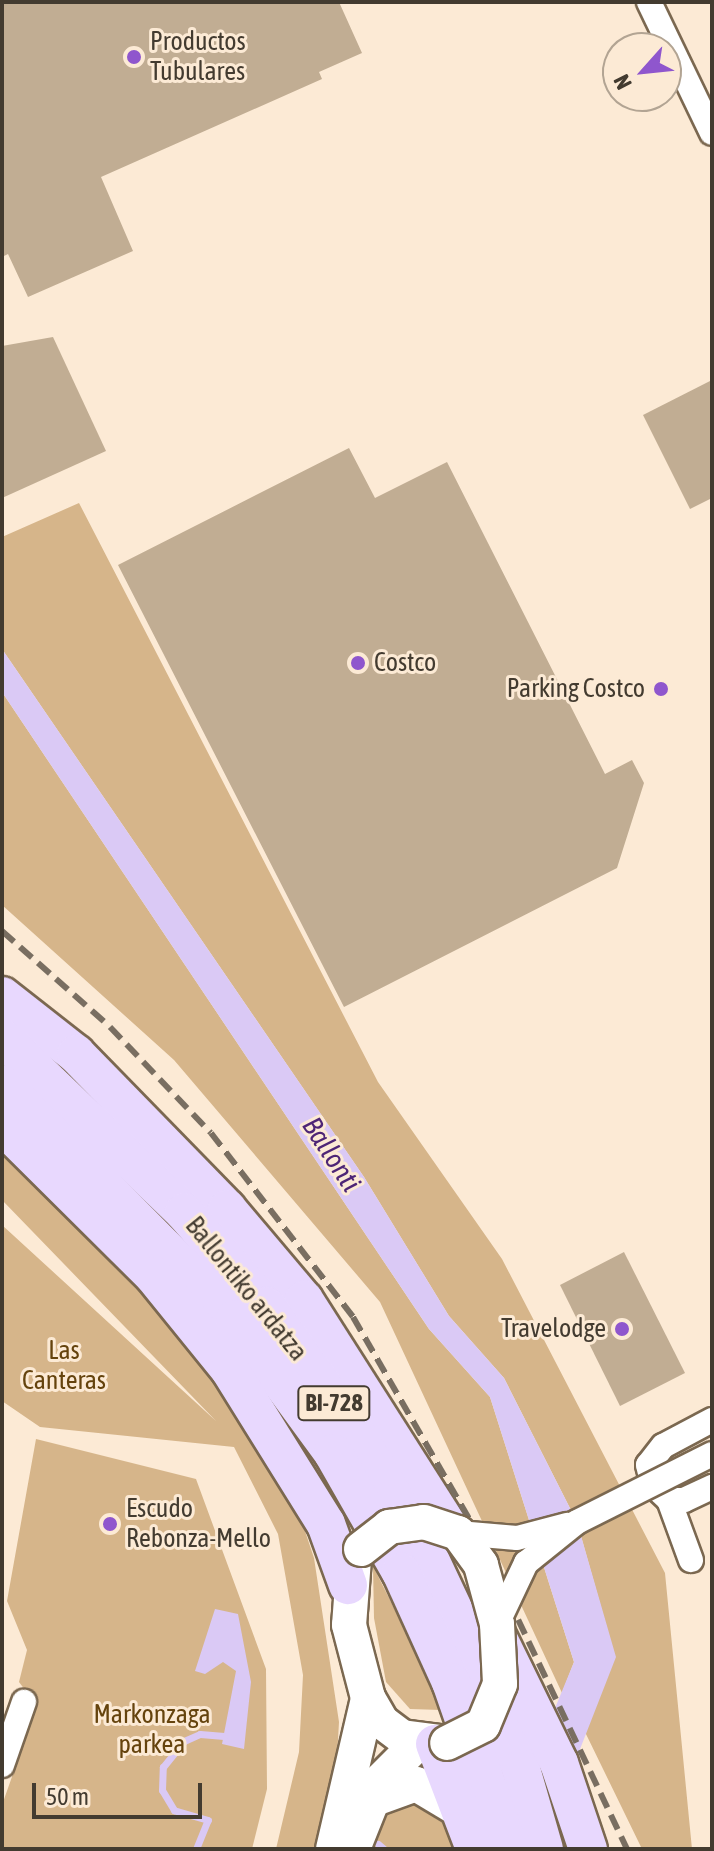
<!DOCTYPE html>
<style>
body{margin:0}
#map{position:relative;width:714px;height:1851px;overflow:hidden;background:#fcead5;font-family:"Asap Condensed",sans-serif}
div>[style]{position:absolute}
.green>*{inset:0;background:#d6b58a}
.water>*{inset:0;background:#dac9f5}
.stream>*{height:7px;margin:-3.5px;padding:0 3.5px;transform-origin:3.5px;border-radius:3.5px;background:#dac9f5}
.building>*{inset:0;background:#c1ad93}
.roads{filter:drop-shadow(2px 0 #7b6850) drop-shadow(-2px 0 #7b6850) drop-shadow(0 2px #7b6850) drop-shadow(0 -2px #7b6850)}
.street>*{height:24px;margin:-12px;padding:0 12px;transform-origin:12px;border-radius:12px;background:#fff}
.secondary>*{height:34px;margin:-17px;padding:0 17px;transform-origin:17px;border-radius:17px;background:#fff}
.primary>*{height:38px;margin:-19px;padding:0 19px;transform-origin:19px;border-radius:19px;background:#e8d8fe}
.rail>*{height:6px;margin-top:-3px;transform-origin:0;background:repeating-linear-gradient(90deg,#796e61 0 16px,transparent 0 24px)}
.bridges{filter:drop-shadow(2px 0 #7b6850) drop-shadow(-2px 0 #7b6850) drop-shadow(0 2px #7b6850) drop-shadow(0 -2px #7b6850)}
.street-bridge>*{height:24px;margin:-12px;padding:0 12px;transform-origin:12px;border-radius:12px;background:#fff}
.secondary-bridge>*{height:34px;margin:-17px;padding:0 17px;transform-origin:17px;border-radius:17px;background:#fff}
.dots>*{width:22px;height:22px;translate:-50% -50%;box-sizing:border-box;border:4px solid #fcead5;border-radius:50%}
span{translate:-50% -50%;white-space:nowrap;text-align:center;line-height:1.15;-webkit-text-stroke:6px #fcead5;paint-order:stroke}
.shield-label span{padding:2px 6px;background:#fcead5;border:2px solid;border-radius:6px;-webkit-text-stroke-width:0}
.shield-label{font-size:24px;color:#433b30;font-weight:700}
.poi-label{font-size:26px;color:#433b30}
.left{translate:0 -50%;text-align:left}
.right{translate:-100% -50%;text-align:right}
.street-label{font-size:26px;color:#433b30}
.park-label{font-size:26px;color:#65430d}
.water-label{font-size:28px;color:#4e2576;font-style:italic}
.frame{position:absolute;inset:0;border:4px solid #433b30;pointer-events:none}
.north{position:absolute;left:602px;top:32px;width:80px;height:80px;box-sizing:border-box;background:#fcead5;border:2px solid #b2a493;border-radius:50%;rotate:243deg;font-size:22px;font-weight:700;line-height:32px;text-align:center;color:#433b30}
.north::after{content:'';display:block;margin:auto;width:28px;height:36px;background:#8f56cd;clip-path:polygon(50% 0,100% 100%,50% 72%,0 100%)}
.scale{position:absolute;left:32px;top:1783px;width:170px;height:36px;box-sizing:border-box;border:4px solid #433b30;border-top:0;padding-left:10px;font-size:24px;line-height:28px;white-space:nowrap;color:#433b30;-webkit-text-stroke:6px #fcead5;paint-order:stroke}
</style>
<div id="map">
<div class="green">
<div style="clip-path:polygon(79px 503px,378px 1082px,502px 1259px,665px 1573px,692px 1849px,642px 1849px,585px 1732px,615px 1657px,577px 1522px,504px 1378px,449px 1316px,364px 1177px,2px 649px,2px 537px)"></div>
<div style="clip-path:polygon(2px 692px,429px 1329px,490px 1397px,574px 1662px,562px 1693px,380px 1302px,174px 1060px,2px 905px)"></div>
<div style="clip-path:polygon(2px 1145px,154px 1287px,295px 1501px,314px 1558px,339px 1722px,336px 1775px,315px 1849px,276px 1849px,299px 1752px,303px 1675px,278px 1534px,234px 1447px,40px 1427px,2px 1401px,2px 1225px,216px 1421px,2px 1200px)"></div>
<div style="clip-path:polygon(36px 1439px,196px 1479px,266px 1669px,267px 1789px,252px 1849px,2px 1849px,2px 1805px,37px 1706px,19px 1682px,27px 1650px,7px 1601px)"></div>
<div style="clip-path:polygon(373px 1566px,423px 1666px,441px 1710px,410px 1709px,386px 1682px,374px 1618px)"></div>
<div style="clip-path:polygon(420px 1800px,442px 1818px,455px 1849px,369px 1849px,388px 1807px)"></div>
</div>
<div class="water">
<div style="clip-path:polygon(2px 649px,364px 1177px,449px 1316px,504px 1378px,577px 1522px,616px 1657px,541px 1849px,497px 1849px,574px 1662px,490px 1397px,429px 1329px,2px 692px)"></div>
<div style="clip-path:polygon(215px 1609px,238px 1614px,251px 1682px,244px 1749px,222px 1744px,236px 1671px,223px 1662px,205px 1674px,195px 1671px)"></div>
</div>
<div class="stream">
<div style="left:378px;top:1844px;width:8px;rotate:40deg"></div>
<div style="left:196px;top:1849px;width:31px;rotate:-68deg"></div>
<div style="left:208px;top:1820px;width:35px;rotate:-164deg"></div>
<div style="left:174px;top:1810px;width:23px;rotate:-121deg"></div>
<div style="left:162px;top:1790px;width:23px;rotate:-88deg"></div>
<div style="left:163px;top:1767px;width:33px;rotate:-51deg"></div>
<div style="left:184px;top:1741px;width:17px;rotate:-24deg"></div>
<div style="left:200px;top:1734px;width:24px;rotate:5deg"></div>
</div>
<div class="building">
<div style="clip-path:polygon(2px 2px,339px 2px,362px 53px,319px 72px,322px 79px,101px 177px,133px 251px,28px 297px,8px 254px,2px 257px)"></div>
<div style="clip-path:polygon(53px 337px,106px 451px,2px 498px,2px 346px)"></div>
<div style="clip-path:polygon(712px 380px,712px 498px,690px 509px,643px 415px)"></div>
<div style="clip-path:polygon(349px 448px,375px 498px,447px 462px,605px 774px,632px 760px,644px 783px,617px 868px,344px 1007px,118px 565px)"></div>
<div style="clip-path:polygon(624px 1252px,685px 1373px,620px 1406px,560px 1285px)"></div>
</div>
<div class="roads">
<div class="street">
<div style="left:649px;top:2px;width:145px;rotate:64.3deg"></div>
<div style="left:712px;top:1420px;width:55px;rotate:152deg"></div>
<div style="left:663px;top:1446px;width:24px;rotate:128deg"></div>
<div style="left:648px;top:1465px;width:21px;rotate:76deg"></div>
<div style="left:653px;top:1485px;width:22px;rotate:43deg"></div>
<div style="left:669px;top:1500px;width:15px"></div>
<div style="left:684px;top:1500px;width:31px;rotate:-25deg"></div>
<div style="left:669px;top:1500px;width:64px;rotate:69.9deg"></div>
<div style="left:2px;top:1765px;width:67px;rotate:-70.8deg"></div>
</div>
<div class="secondary">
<div style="left:354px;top:1559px;width:66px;rotate:94.3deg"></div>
<div style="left:349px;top:1625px;width:75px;rotate:75.4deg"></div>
<div style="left:368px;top:1698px;width:28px;rotate:60deg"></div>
<div style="left:382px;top:1722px;width:25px;rotate:37deg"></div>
<div style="left:402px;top:1737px;width:45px;rotate:7.6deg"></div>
<div style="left:372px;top:1800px;width:47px;rotate:-20deg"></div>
<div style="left:416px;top:1784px;width:52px;rotate:31deg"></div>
<div style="left:333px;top:1849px;width:155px;rotate:-76.9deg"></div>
<div style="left:353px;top:1849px;width:73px;rotate:-68.3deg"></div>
<div style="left:380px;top:1781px;width:54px;rotate:-45deg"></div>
</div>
<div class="primary">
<div style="left:2px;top:996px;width:94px;rotate:38.1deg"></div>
<div style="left:76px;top:1054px;width:216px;rotate:45.7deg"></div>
<div style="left:227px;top:1209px;width:119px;rotate:49.8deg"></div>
<div style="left:304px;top:1300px;width:270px;rotate:57.5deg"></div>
<div style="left:2px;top:1037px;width:252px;rotate:43.9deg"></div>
<div style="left:184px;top:1212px;width:125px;rotate:48.9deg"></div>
<div style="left:266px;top:1306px;width:152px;rotate:54.6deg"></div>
<div style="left:354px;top:1430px;width:141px;rotate:59.2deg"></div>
<div style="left:426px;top:1551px;width:104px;rotate:64.9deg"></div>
<div style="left:470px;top:1645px;width:134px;rotate:67.6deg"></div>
<div style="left:521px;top:1769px;width:83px;rotate:74deg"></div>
<div style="left:2px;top:1084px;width:331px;rotate:45.2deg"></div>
<div style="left:235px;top:1319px;width:166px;rotate:53.8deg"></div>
<div style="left:333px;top:1453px;width:137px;rotate:60.3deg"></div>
<div style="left:401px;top:1572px;width:121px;rotate:65.6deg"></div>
<div style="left:451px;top:1682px;width:177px;rotate:70.8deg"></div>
<div style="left:2px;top:1125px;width:214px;rotate:44.8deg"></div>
<div style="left:154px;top:1276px;width:121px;rotate:51deg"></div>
<div style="left:230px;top:1370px;width:181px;rotate:58.1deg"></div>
<div style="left:326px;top:1524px;width:65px;rotate:70.2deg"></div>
<div style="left:497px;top:1636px;width:141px;rotate:64deg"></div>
<div style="left:559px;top:1763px;width:91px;rotate:71.4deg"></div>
<div style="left:435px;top:1744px;width:112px;rotate:69.1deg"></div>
</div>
</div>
<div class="rail">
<div style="left:2px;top:931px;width:144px;rotate:41.6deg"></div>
<div style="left:110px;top:1027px;width:146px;rotate:46.4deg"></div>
<div style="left:211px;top:1133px;width:232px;rotate:52.3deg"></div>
<div style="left:353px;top:1317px;width:249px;rotate:60.1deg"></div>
<div style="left:477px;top:1533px;width:350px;rotate:64.6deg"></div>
</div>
<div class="bridges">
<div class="street-bridge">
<div style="left:458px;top:1533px;width:59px;rotate:4.8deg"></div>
<div style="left:517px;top:1538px;width:52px;rotate:-14.6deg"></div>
<div style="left:497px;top:1624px;width:68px;rotate:-64.6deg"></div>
<div style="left:526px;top:1563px;width:65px;rotate:-38.8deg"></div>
<div style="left:577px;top:1522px;width:151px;rotate:-26.7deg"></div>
</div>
<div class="secondary-bridge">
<div style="left:361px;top:1549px;width:36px;rotate:-38deg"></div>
<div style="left:389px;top:1527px;width:35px;rotate:-8deg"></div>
<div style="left:424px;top:1522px;width:36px;rotate:18deg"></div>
<div style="left:458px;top:1533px;width:39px;rotate:54deg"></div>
<div style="left:481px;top:1565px;width:61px;rotate:74.8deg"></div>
<div style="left:497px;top:1624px;width:60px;rotate:87.1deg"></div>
<div style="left:500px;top:1684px;width:44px;rotate:112.5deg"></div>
<div style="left:483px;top:1725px;width:40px;rotate:153.4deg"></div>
</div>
</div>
<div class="dots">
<div style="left:134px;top:57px;background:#8f56cd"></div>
<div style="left:358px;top:663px;background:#8f56cd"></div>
<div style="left:661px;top:689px;background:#8f56cd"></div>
<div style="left:622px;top:1329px;background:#8f56cd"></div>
<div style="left:110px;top:1524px;background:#8f56cd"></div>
</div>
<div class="shield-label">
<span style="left:334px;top:1403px">BI-728</span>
</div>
<div class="poi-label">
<span class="left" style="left:150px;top:57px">Productos<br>Tubulares</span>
<span class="left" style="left:374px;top:663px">Costco</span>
<span class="right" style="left:645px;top:689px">Parking Costco</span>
<span class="right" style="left:606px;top:1329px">Travelodge</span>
<span class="left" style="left:126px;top:1524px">Escudo<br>Rebonza-Mello</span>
</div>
<div class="street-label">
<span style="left:246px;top:1289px;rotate:51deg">Ballontiko ardatza</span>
</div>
<div class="park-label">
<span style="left:64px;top:1366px">Las<br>Canteras</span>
<span style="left:152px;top:1730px">Markonzaga<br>parkea</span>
</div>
<div class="water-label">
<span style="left:332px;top:1154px;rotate:57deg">Ballonti</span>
</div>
<div class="frame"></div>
<div class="north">N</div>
<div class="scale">50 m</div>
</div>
